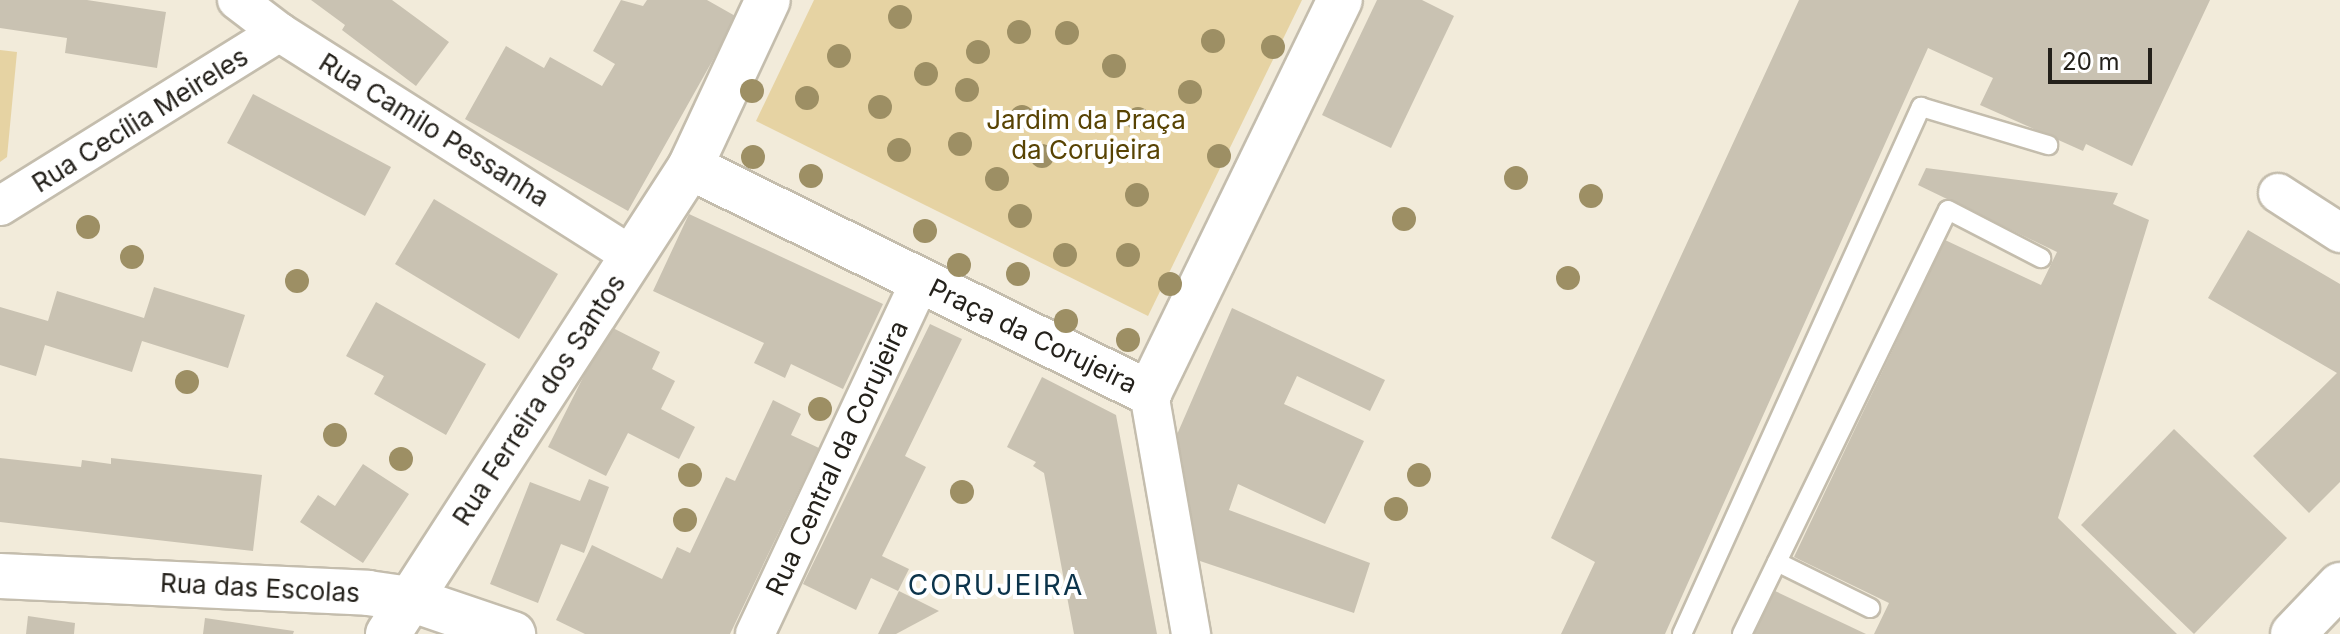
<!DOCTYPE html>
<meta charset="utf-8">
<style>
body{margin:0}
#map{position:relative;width:2340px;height:634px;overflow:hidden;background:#f2ebda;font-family:Inter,sans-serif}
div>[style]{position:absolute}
.green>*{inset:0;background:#e6d3a3}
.building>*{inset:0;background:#c9c2b2}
.roads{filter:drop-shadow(2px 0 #c4bdad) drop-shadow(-2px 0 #c4bdad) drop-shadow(0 2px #c4bdad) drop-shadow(0 -2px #c4bdad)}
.lane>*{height:18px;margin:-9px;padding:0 9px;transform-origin:9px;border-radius:9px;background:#fff}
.street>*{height:38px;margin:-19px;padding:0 19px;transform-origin:19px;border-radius:19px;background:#fff}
.secondary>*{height:44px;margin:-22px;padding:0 22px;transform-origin:22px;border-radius:22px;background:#fff}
.trees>*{width:24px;height:24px;margin:-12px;border-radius:50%;background:#9d8f64}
span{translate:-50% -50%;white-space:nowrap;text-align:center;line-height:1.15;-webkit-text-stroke:8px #fff;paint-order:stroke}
.street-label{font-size:26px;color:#24211b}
.park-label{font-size:26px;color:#584303}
.neighbourhood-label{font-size:28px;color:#0c344b;letter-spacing:2px}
.scale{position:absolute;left:2048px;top:48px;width:104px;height:36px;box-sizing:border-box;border:4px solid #24211b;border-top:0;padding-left:10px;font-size:24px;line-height:28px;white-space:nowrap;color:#24211b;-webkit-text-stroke:6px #fff;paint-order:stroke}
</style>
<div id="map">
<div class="green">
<div style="clip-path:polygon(814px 0,1302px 0,1148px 316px,756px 121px)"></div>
<div style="clip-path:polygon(0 50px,17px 52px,7px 157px,0 162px)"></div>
</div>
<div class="building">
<div style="clip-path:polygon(0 0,87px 0,166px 12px,157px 68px,65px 53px,67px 38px,0 28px)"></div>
<div style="clip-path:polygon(311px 0,392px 0,449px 42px,416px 86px,342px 30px,345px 25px)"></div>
<div style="clip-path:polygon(621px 0,643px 6px,647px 0,707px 0,737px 17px,628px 211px,465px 119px,506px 46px,544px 68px,550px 57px,602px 86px,615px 64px,593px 51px)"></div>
<div style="clip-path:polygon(1377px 0,1422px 0,1454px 16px,1391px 148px,1322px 115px)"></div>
<div style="clip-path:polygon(1799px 0,2210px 0,2132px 166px,2086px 144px,2083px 151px,1980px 105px,1993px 78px,1928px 48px,1665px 634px,1561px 634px,1595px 562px,1551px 538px)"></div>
<div style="clip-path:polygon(253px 94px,391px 167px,365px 216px,227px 143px)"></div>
<div style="clip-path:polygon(1926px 168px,2118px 193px,2113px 204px,2149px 220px,2058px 518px,2177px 634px,1874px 634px,1889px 603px,1794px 557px,1945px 240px,2041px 285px,2057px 252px,1918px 185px)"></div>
<div style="clip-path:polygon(434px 199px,558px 274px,519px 339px,395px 264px)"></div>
<div style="clip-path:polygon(689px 214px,883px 304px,843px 389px,791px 364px,785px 378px,754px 363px,764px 343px,653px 291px)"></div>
<div style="clip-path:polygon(2248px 230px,2340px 284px,2340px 482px,2309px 513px,2253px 456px,2337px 373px,2208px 298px)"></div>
<div style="clip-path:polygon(154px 287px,245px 315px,228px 368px,142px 341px,132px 372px,45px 345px,36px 376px,0 365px,0 307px,48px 321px,57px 291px,144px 318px)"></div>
<div style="clip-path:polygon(376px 302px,486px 364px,446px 435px,374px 394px,384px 376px,346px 356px)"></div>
<div style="clip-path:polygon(1232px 308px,1385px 380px,1370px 411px,1297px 376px,1284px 404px,1364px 441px,1325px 524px,1238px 484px,1229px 510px,1370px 563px,1354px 613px,1197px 560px,1172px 446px)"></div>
<div style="clip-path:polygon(930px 324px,962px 339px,905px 456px,926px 467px,882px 556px,909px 569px,898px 591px,871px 578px,856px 610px,803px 584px)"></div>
<div style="clip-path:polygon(609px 326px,660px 352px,652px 369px,675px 381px,661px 409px,695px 427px,679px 459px,628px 433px,606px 476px,548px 447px)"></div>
<div style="clip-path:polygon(1042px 377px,1116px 415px,1157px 634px,1074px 634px,1044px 473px,1033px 466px,1036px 462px,1007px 447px)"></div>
<div style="clip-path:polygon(773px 400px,801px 414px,791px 435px,819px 448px,730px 634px,585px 634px,556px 620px,592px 545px,662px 579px,677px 547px,690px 553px,726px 477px,735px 481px)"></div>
<div style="clip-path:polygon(2174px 429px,2287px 538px,2194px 634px,2081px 525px)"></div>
<div style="clip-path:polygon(0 458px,81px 467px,82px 460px,111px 464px,111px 458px,262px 475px,253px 551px,0 522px)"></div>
<div style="clip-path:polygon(363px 464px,409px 494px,363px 563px,300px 522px,318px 495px,335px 506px)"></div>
<div style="clip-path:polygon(589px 479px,609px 487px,584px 553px,561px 544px,538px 603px,490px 584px,530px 482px,580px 501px)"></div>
<div style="clip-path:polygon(899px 591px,939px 611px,896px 634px,878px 634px)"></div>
<div style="clip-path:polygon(1775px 591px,1866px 634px,1754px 634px)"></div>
<div style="clip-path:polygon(28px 616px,75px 623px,74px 634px,26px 634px)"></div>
<div style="clip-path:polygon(205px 618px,294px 631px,293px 634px,203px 634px)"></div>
</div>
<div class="roads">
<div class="lane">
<div style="left:1777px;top:562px;width:104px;rotate:26.3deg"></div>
<div style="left:1682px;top:634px;width:579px;rotate:-65.61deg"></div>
<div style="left:1921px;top:107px;width:133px;rotate:16.7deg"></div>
<div style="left:1742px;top:634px;width:471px;rotate:-64.1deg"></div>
<div style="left:1948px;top:210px;width:105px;rotate:27.3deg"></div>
</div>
<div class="street">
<div style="left:237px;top:0;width:53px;rotate:37.3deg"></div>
<div style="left:279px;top:32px;width:419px;rotate:32.4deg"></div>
<div style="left:2278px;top:193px;width:74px;rotate:32.8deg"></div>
<div style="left:0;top:206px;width:329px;rotate:-31.9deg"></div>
<div style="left:1149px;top:393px;width:245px;rotate:80.1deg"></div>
<div style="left:755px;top:634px;width:389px;rotate:-64.9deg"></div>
</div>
<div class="secondary">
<div style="left:690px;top:167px;width:512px;rotate:26.21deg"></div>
<div style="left:1149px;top:393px;width:437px;rotate:-64.1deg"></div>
<div style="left:0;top:576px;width:368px;rotate:2.6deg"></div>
<div style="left:368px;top:593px;width:42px;rotate:8.1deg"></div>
<div style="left:410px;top:599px;width:109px;rotate:18.8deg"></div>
<div style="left:388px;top:634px;width:556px;rotate:-57.11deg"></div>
<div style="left:690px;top:167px;width:184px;rotate:-65deg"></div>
<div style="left:2293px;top:634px;width:68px;rotate:-46.2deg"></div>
</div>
</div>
<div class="trees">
<div style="left:900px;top:17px"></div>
<div style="left:1019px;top:32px"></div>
<div style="left:1067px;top:33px"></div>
<div style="left:1213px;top:41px"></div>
<div style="left:1273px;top:47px"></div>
<div style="left:978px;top:52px"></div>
<div style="left:839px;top:56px"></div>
<div style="left:1114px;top:66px"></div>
<div style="left:926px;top:74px"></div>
<div style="left:967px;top:90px"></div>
<div style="left:752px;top:91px"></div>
<div style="left:1190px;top:92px"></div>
<div style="left:807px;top:98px"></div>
<div style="left:880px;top:107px"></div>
<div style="left:1022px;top:117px"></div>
<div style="left:1138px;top:119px"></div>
<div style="left:960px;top:144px"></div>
<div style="left:899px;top:150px"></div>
<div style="left:1042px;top:156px"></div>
<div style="left:1219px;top:156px"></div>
<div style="left:753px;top:157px"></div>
<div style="left:811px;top:176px"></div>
<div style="left:1516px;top:178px"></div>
<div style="left:997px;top:179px"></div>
<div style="left:1137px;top:195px"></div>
<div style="left:1591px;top:196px"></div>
<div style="left:1020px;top:216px"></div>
<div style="left:1404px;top:219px"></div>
<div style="left:88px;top:227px"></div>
<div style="left:925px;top:231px"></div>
<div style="left:1065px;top:255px"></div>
<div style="left:1128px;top:255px"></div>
<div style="left:132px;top:257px"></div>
<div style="left:959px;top:265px"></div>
<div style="left:1018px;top:274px"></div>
<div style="left:1568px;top:278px"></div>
<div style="left:297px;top:281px"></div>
<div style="left:1170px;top:284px"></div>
<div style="left:1066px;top:321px"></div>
<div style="left:1128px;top:340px"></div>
<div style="left:187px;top:382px"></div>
<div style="left:820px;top:409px"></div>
<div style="left:335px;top:435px"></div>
<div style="left:401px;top:459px"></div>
<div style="left:690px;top:475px"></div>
<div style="left:1419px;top:475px"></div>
<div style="left:962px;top:492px"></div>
<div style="left:1396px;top:509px"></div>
<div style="left:685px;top:520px"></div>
</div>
<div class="street-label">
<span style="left:140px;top:120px;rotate:-32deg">Rua Cecília Meireles</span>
<span style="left:434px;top:130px;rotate:32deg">Rua Camilo Pessanha</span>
<span style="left:1033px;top:336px;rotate:26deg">Praça da Corujeira</span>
<span style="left:539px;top:400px;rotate:-57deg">Rua Ferreira dos Santos</span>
<span style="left:837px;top:458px;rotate:-65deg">Rua Central da Corujeira</span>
<span style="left:260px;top:588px;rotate:3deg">Rua das Escolas</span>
</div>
<div class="park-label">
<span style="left:1086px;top:135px">Jardim da Praça<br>da Corujeira</span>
</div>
<div class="neighbourhood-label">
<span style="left:996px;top:585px">CORUJEIRA</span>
</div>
<div class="scale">20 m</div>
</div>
